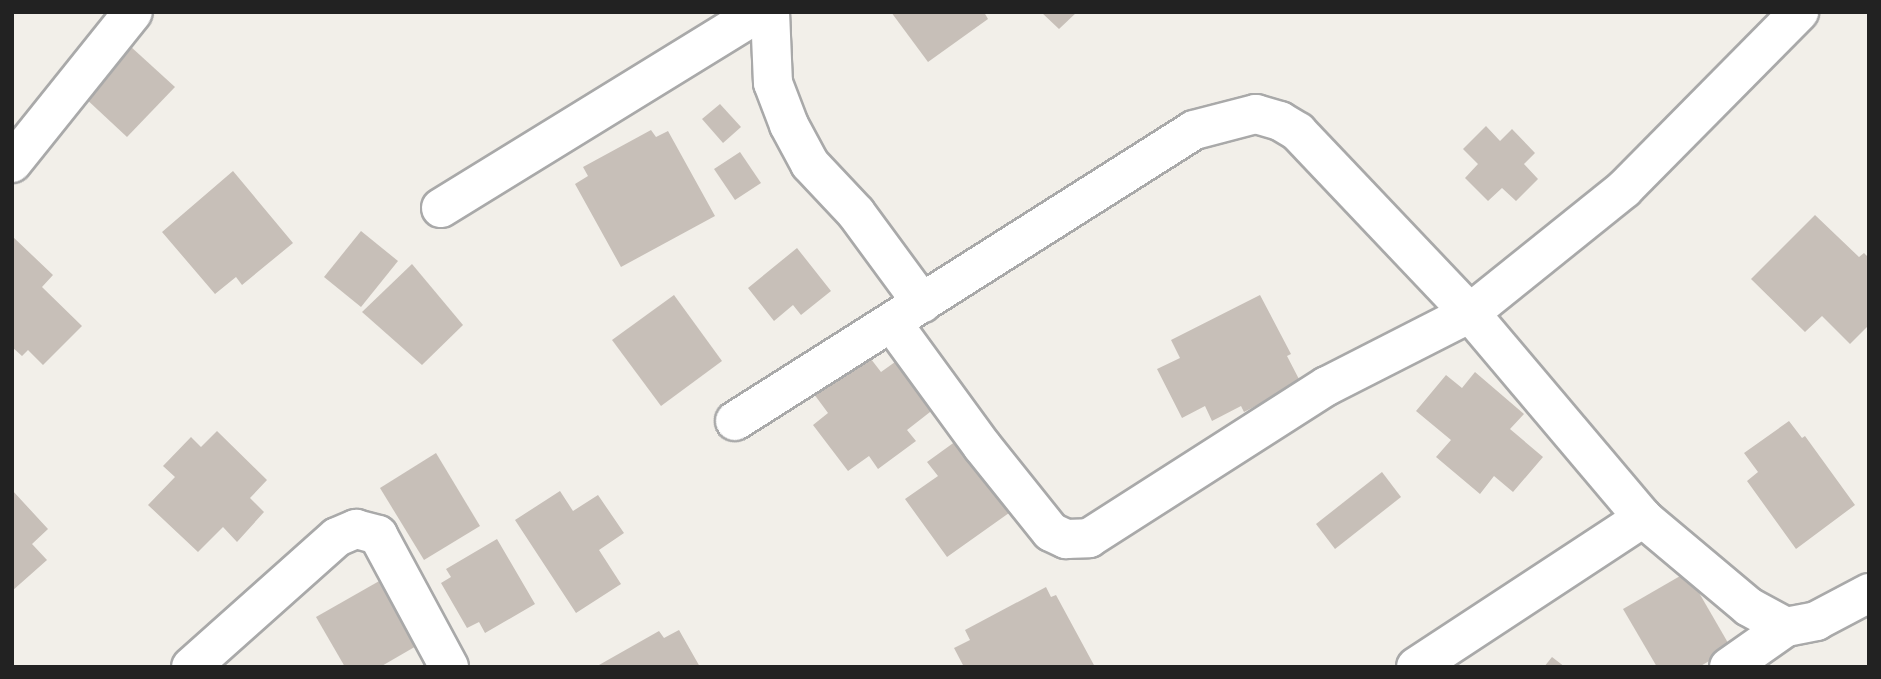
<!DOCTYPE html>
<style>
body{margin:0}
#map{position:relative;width:1881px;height:679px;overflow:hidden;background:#f2efe9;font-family:Rubik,sans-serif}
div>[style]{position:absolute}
.building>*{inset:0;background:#c7bfb8}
.roads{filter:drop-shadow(2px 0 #a9a9a9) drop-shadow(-2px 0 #a9a9a9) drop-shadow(0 2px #a9a9a9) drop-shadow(0 -2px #a9a9a9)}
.street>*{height:38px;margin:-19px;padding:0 19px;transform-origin:19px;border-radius:19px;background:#fff}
span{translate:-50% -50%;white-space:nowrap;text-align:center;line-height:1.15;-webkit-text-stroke:5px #fff;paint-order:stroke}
.frame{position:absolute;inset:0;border:14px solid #222;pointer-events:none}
</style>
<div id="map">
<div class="building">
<div style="clip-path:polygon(891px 12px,984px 12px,988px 19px,928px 62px)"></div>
<div style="clip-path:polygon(1041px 12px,1077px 12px,1059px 29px)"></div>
<div style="clip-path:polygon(130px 46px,175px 87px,127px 137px,83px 96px)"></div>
<div style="clip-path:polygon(720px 104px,741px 127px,723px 143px,702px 119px)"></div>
<div style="clip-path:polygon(1486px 126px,1500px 141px,1512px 129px,1535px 153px,1524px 164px,1538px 179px,1516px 201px,1502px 188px,1488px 201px,1465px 178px,1478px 164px,1463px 149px)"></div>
<div style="clip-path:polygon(651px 130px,656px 137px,668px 131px,715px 216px,621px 267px,575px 184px,588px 176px,583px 167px)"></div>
<div style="clip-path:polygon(740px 152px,761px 183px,735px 200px,714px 169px)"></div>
<div style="clip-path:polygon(233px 171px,293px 243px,242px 285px,236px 277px,215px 294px,162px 232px)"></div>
<div style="clip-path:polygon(1815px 215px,1859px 257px,1864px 253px,1869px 258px,1869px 325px,1850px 344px,1822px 316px,1805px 332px,1751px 279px)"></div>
<div style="clip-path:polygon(361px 231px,398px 261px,361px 307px,324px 277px)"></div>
<div style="clip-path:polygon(12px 236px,53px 275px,42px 287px,82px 326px,43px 365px,28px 350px,22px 356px,12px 347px)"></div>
<div style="clip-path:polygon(797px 248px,831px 291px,801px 315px,793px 305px,774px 321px,748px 288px)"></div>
<div style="clip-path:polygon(412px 264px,463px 325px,422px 365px,362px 312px)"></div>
<div style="clip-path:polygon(674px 295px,722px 361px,661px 406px,612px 340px)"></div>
<div style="clip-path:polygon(1260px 295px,1291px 354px,1287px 356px,1301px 383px,1244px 412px,1241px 406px,1212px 421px,1205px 406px,1182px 418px,1157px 369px,1180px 358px,1171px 340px)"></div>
<div style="clip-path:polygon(864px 350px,881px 372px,902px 357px,939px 405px,907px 430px,916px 441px,878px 469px,869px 456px,848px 471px,813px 425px,828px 413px,811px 390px)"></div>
<div style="clip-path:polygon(1475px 372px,1524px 414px,1510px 429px,1543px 457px,1513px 492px,1494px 476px,1480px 494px,1436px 457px,1451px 440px,1416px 411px,1446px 375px,1462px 388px)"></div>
<div style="clip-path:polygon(1789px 421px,1802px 438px,1805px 436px,1855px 505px,1796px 549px,1747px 481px,1758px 472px,1744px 453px)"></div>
<div style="clip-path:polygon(217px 431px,267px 480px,250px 498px,264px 512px,237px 542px,223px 527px,198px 552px,148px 505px,175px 477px,163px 466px,191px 437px,201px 447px)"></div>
<div style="clip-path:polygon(963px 436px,1016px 508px,947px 557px,905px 499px,938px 476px,927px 462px)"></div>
<div style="clip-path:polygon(436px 453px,480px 526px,424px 560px,380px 488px)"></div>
<div style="clip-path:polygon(1382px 472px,1401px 497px,1335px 549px,1316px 524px)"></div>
<div style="clip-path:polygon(12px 490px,48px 529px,32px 544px,47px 560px,12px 591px)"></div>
<div style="clip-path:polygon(560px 491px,573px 511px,598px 495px,624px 533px,599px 550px,621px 584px,576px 613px,515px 520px)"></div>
<div style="clip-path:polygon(497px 539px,535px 604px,485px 633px,479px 622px,467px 628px,441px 583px,451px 577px,446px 569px)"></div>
<div style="clip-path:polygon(1687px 572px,1731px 648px,1699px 667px,1657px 667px,1623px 609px)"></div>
<div style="clip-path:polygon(381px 580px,418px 645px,380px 667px,345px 667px,316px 617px)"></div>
<div style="clip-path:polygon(1046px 587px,1051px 597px,1056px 595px,1095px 667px,964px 667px,954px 648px,970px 640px,965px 630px)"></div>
<div style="clip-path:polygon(679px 630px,700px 667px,599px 665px,659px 631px,664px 638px)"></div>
<div style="clip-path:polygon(1552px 657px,1565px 667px,1544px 667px)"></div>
</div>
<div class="roads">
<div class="street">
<div style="left:770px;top:12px;width:71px;rotate:87.6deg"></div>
<div style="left:773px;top:83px;width:45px;rotate:69.1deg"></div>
<div style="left:789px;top:125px;width:44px;rotate:61.7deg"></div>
<div style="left:810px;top:164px;width:67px;rotate:46.8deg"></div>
<div style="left:856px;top:213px;width:112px;rotate:53.7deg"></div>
<div style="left:12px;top:163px;width:193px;rotate:-51.3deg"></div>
<div style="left:441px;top:208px;width:374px;rotate:-31.6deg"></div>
<div style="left:893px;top:324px;width:151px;rotate:53.9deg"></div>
<div style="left:982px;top:446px;width:110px;rotate:51.3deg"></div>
<div style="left:1051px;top:532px;width:17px;rotate:25deg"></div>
<div style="left:1066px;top:539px;width:23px;rotate:-2deg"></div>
<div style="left:1089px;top:538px;width:282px;rotate:-32.6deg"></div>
<div style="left:1327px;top:386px;width:161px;rotate:-27deg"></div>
<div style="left:1470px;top:313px;width:198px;rotate:-38.8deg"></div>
<div style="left:1624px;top:189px;width:249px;rotate:-45.3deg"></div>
<div style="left:735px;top:421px;width:543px;rotate:-32.37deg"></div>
<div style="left:1194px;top:130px;width:64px;rotate:-14.5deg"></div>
<div style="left:1256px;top:114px;width:25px;rotate:16deg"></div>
<div style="left:1280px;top:121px;width:21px;rotate:31deg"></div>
<div style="left:1298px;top:132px;width:250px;rotate:46.5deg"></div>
<div style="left:1470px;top:313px;width:268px;rotate:49.8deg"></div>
<div style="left:1643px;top:518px;width:138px;rotate:40deg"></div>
<div style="left:1749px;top:607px;width:42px;rotate:28.4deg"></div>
<div style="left:1786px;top:627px;width:31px;rotate:-11deg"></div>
<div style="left:1816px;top:621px;width:60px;rotate:-27.8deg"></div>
<div style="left:191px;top:667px;width:195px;rotate:-41.7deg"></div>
<div style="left:337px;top:537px;width:21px;rotate:-23deg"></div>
<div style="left:356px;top:529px;width:23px;rotate:15deg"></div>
<div style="left:378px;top:535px;width:150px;rotate:61.7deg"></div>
<div style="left:1416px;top:667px;width:272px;rotate:-33.3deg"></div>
<div style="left:1729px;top:667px;width:70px;rotate:-35.1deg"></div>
</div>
</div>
<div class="frame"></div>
</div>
